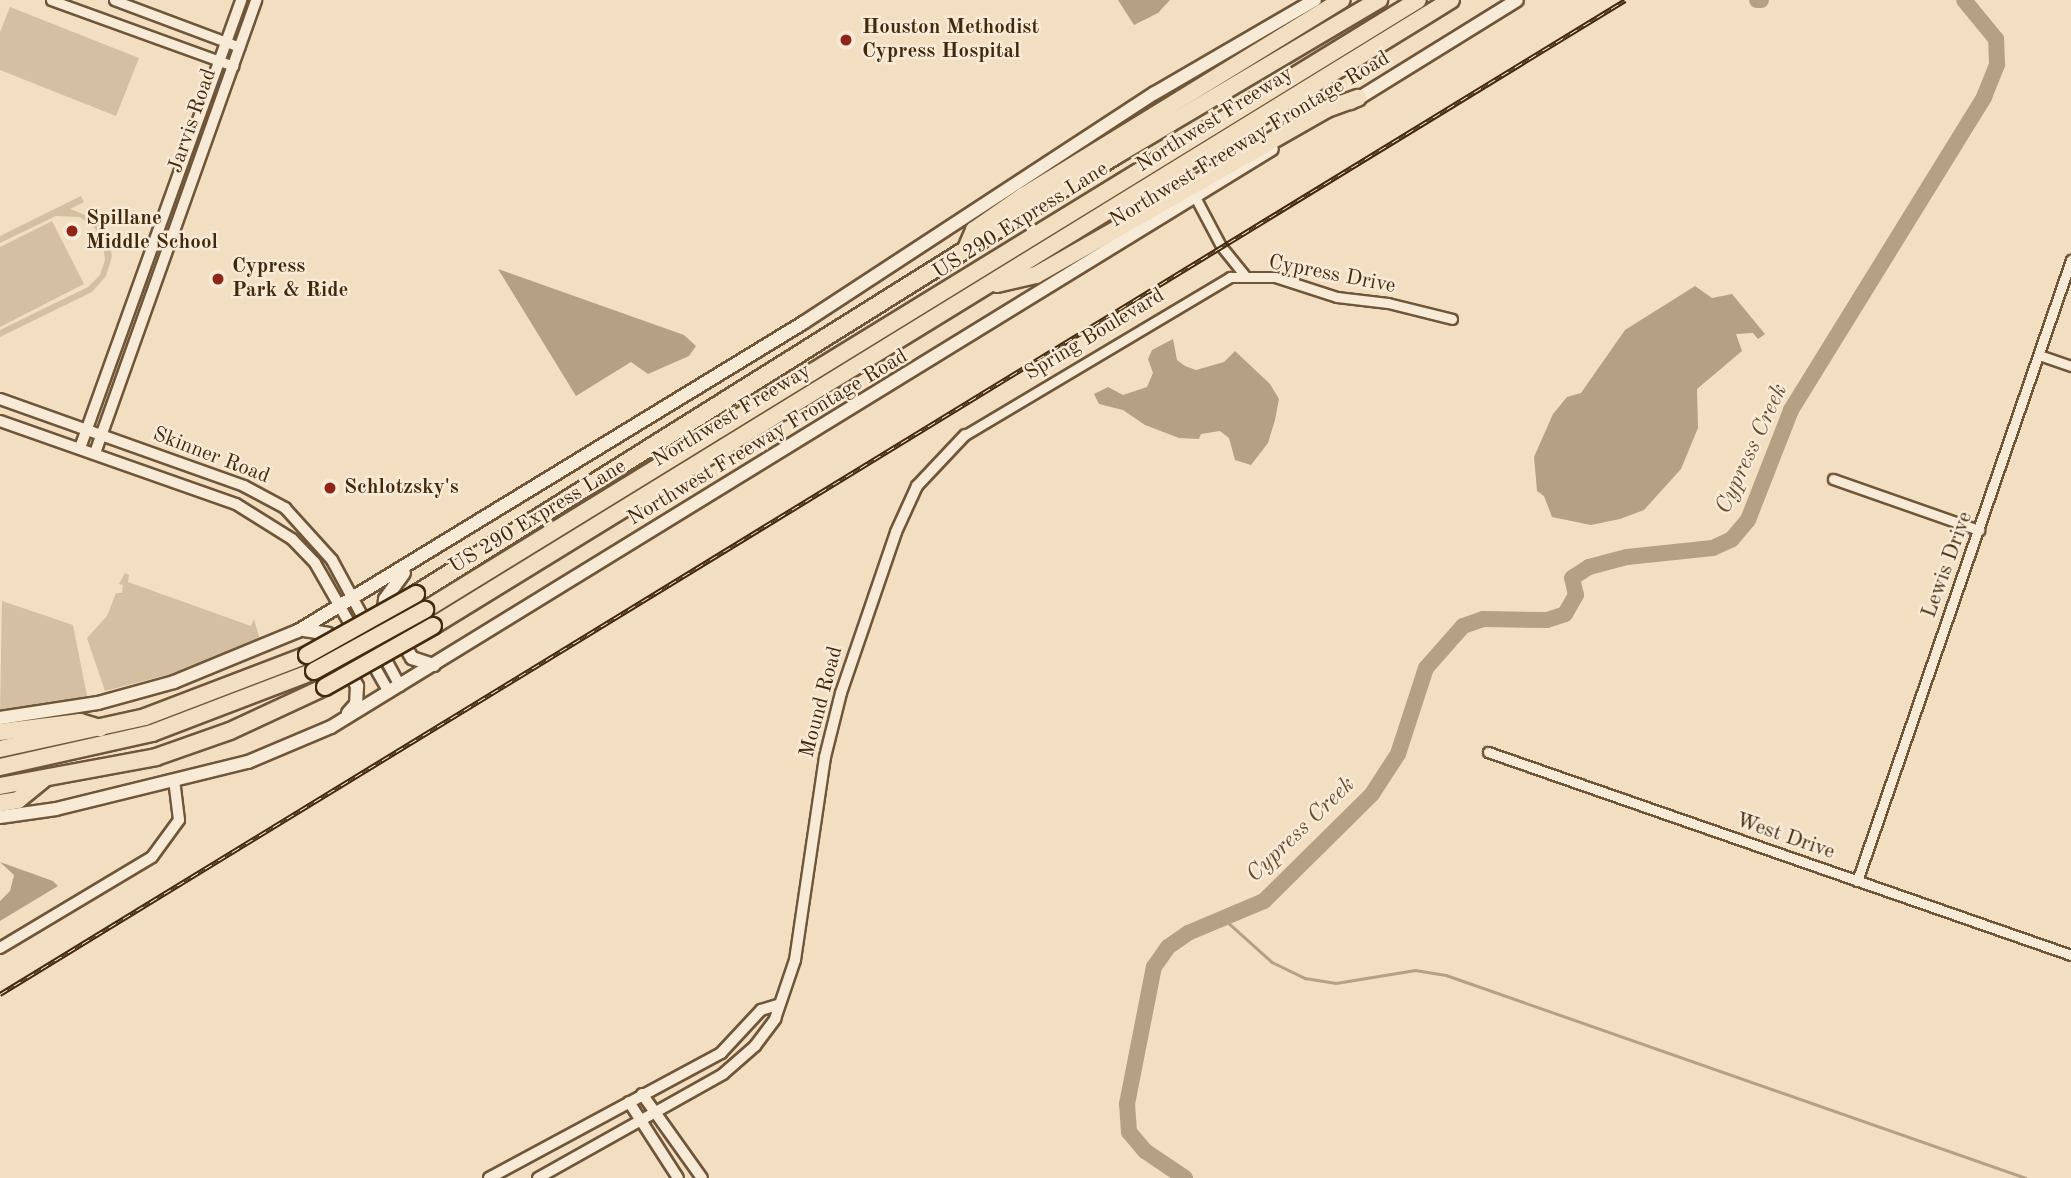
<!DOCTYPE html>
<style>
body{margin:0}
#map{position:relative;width:2071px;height:1178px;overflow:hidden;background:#f2dec1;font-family:"Old Standard TT",serif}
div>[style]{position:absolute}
.green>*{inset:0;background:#d4bfa2}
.water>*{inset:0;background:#b6a083}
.stream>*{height:2.5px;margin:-1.25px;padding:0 1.25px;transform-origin:1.25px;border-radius:1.25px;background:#b6a083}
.river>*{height:16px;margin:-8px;padding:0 8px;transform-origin:8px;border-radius:8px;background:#b6a083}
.roads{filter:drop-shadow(2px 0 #6f5639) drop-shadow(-2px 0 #6f5639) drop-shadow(0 2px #6f5639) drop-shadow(0 -2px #6f5639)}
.minor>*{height:9px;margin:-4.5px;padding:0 4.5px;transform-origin:4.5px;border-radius:4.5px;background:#f7ead7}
.tertiary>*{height:10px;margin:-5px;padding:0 5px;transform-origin:5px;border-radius:5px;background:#f7ead7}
.secondary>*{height:12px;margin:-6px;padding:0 6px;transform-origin:6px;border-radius:6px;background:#f7ead7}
.motorway>*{height:16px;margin:-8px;padding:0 8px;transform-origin:8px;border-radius:8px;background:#f2dec1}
.rail>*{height:5px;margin-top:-2.5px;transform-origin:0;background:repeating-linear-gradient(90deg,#f7ead7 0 8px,#43290c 0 16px);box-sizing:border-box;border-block:2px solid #43290c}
.bridges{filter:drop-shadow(2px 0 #43290c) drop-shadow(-2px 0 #43290c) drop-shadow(0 2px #43290c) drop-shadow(0 -2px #43290c)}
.motorway-bridge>*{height:16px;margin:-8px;padding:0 8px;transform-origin:8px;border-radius:8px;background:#f2dec1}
.dots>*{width:19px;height:19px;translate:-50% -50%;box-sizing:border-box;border:4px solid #f7ead7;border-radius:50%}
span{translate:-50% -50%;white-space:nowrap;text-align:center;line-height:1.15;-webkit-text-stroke:5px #f7ead7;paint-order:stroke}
.poi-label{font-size:21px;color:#43290c;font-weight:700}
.left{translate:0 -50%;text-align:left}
.street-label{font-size:21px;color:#43290c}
.water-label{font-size:23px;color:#664d30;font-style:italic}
</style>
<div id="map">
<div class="green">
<div style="clip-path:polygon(10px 7px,139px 58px,116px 116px,0 70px,0 32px)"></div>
<div style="clip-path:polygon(81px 196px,84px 202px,70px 209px,95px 219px,108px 235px,112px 256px,106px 276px,92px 292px,0 337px,0 330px,88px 287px,100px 275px,105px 260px,103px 242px,94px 227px,80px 217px,56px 216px,0 243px,0 236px)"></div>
<div style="clip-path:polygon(52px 221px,84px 284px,0 327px,0 247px)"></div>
<div style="clip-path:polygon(125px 573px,129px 575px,128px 582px,251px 626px,254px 619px,260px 640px,186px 670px,105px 691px,87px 638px,107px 616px,116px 593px,122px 593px,123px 585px,119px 584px)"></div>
<div style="clip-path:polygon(2px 601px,73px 625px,87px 696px,0 714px)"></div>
</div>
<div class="water">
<div style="clip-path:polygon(1118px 0,1170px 0,1158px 13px,1134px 25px)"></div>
<div style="clip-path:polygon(498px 269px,684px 335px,696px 346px,689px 356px,648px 374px,631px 362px,576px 396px)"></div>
<div style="clip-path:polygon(1695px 286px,1712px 298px,1732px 294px,1765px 334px,1758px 339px,1753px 333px,1736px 334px,1742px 351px,1697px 389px,1698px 428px,1681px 469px,1644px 510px,1620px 519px,1591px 525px,1552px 517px,1544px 496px,1537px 491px,1534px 457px,1553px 414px,1567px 397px,1581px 393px,1625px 330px)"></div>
<div style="clip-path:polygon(1173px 339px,1177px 360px,1185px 366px,1196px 370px,1224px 362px,1235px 351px,1270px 384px,1279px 399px,1275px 420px,1268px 443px,1251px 465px,1235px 460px,1229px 438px,1220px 431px,1201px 434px,1199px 439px,1179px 438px,1145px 425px,1123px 410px,1099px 404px,1094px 394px,1108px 387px,1123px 395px,1147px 387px,1153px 373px,1148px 359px,1152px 350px)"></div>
<div style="clip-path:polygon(0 862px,53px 881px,58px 886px,0 921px,0 901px,10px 891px,14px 875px)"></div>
</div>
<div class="stream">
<div style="left:1223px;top:918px;width:66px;rotate:41.9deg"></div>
<div style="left:1272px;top:962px;width:37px;rotate:26deg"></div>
<div style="left:1305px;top:978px;width:31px;rotate:9deg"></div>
<div style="left:1336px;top:983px;width:80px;rotate:-9.3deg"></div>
<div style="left:1415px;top:970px;width:31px;rotate:9deg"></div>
<div style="left:1446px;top:975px;width:614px;rotate:19.29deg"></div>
</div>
<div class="river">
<div style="left:1757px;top:0;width:4px"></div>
<div style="left:1185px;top:1178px;width:48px;rotate:-146deg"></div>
<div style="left:1145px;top:1151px;width:25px;rotate:-130deg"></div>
<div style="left:1129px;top:1132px;width:28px;rotate:-94deg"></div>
<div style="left:1127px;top:1104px;width:140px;rotate:-78.9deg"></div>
<div style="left:1154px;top:967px;width:24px;rotate:-55deg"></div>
<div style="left:1168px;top:947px;width:24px;rotate:-35deg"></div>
<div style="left:1188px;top:933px;width:82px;rotate:-22.8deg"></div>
<div style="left:1264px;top:901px;width:152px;rotate:-44.7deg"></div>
<div style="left:1372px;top:794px;width:48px;rotate:-57deg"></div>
<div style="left:1398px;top:754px;width:90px;rotate:-72deg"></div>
<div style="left:1426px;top:668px;width:56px;rotate:-48.6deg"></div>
<div style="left:1463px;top:626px;width:21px;rotate:-19deg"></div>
<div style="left:1483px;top:619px;width:64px;rotate:0.9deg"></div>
<div style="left:1547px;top:620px;width:19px;rotate:-18deg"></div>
<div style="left:1565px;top:614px;width:22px;rotate:-60deg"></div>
<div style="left:1576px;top:595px;width:17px;rotate:-103deg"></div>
<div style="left:1572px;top:578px;width:20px;rotate:-33deg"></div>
<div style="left:1589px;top:567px;width:39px;rotate:-15deg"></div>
<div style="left:1627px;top:557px;width:86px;rotate:-6deg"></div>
<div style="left:1713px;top:548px;width:21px;rotate:-25deg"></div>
<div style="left:1732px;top:539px;width:25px;rotate:-50deg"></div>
<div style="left:1748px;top:520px;width:118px;rotate:-68.6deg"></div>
<div style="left:1791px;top:410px;width:368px;rotate:-58.3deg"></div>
<div style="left:1984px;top:97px;width:35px;rotate:-68deg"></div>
<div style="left:1997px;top:64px;width:25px;rotate:-92deg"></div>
<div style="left:1996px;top:39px;width:50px;rotate:-129.4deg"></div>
</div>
<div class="roads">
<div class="minor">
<div style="left:51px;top:0;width:194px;rotate:19.9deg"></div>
<div style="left:114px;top:0;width:134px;rotate:20.5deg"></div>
<div style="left:1194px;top:195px;width:58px;rotate:62.1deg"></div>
<div style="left:1221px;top:246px;width:40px;rotate:51deg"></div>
<div style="left:2039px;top:355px;width:34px;rotate:19deg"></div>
<div style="left:965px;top:435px;width:309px;rotate:-30.8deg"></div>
<div style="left:1230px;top:277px;width:45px"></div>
<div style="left:1275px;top:277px;width:65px;rotate:17.9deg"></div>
<div style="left:1337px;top:297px;width:51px;rotate:6.7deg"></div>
<div style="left:1388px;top:303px;width:66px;rotate:14deg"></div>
<div style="left:1833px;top:479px;width:155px;rotate:19.3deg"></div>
<div style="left:1488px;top:752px;width:617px;rotate:19.2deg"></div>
<div style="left:1857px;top:881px;width:657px;rotate:-70.99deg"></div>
</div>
<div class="tertiary">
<div style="left:0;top:399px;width:259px;rotate:19.6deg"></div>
<div style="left:244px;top:486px;width:47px;rotate:28.2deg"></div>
<div style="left:285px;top:508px;width:70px;rotate:47.9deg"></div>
<div style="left:332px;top:560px;width:143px;rotate:61.6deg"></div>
<div style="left:0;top:421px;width:250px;rotate:19.4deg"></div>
<div style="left:236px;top:504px;width:66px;rotate:32deg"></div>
<div style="left:292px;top:539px;width:33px;rotate:46deg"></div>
<div style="left:315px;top:563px;width:149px;rotate:60.2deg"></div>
<div style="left:80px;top:448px;width:476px;rotate:-70.2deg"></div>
<div style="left:95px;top:453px;width:481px;rotate:-70.4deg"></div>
<div style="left:0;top:948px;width:177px;rotate:-30.9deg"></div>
<div style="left:152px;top:857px;width:46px;rotate:-53.9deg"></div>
<div style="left:179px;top:820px;width:39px;rotate:-97deg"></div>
<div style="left:642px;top:1094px;width:103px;rotate:54.5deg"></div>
<div style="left:629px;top:1102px;width:90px;rotate:57.2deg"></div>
<div style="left:489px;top:1178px;width:264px;rotate:-28.3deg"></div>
<div style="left:721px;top:1053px;width:59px;rotate:-47.1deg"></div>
<div style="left:761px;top:1010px;width:17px;rotate:-17deg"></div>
<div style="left:538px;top:1178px;width:212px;rotate:-29.3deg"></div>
<div style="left:723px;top:1074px;width:43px;rotate:-41.2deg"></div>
<div style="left:755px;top:1046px;width:34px;rotate:-53deg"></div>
<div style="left:775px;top:1019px;width:62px;rotate:-71.3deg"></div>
<div style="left:795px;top:960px;width:205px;rotate:-81.6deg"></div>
<div style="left:825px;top:757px;width:66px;rotate:-76deg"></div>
<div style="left:841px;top:693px;width:170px;rotate:-71.1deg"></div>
<div style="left:896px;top:532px;width:51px;rotate:-65.5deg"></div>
<div style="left:917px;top:486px;width:70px;rotate:-46.7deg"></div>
</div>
<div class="secondary">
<div style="left:1351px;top:103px;width:195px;rotate:-31.8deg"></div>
<div style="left:404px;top:573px;width:32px;rotate:126deg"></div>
<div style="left:385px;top:599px;width:12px;rotate:95deg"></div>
<div style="left:384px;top:611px;width:55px;rotate:59.2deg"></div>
<div style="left:412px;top:658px;width:23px;rotate:18deg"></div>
<div style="left:304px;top:630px;width:24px;rotate:9deg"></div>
<div style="left:328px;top:634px;width:60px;rotate:60.9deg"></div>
<div style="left:357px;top:686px;width:18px;rotate:93deg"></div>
<div style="left:356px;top:704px;width:12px;rotate:132deg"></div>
<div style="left:0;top:718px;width:99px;rotate:-8.7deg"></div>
<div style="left:98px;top:703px;width:79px;rotate:-15.4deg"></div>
<div style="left:174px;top:682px;width:134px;rotate:-22.4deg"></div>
<div style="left:298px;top:631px;width:592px;rotate:-31.38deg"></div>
<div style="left:803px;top:323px;width:420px;rotate:-33.2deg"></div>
<div style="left:1155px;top:93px;width:185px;rotate:-30.2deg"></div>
<div style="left:0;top:817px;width:57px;rotate:-8.1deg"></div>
<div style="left:56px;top:809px;width:198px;rotate:-13.8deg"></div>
<div style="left:248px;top:762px;width:90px;rotate:-22.9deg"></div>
<div style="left:331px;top:727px;width:1104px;rotate:-31.56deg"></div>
</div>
<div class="motorway">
<div style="left:966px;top:249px;width:21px;rotate:-67deg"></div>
<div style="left:974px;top:230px;width:60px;rotate:-34.8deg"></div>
<div style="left:1023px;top:196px;width:374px;rotate:-31.6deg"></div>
<div style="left:997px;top:284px;width:40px;rotate:-13deg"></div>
<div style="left:1036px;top:275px;width:335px;rotate:-29.7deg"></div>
<div style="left:1327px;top:109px;width:33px;rotate:-20deg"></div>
<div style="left:416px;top:594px;width:825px;rotate:-32.07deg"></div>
<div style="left:1115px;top:156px;width:307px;rotate:-30.6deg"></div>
<div style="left:425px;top:610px;width:1165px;rotate:-31.56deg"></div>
<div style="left:433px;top:626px;width:1195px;rotate:-31.59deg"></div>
<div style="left:0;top:732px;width:81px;rotate:-7.1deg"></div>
<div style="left:80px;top:722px;width:21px;rotate:17deg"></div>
<div style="left:0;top:749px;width:148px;rotate:-12.4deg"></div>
<div style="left:145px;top:717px;width:173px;rotate:-20.9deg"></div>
<div style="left:0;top:767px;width:156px;rotate:-12.6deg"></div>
<div style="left:152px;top:733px;width:173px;rotate:-20.9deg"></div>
<div style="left:0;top:786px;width:159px;rotate:-10.5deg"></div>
<div style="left:156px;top:757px;width:78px;rotate:-19.4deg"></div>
<div style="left:230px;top:731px;width:105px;rotate:-24.9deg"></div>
<div style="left:0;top:803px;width:18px;rotate:-9deg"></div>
<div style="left:18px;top:800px;width:32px;rotate:-39deg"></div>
</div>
</div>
<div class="rail">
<div style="left:0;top:994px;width:1905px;rotate:-31.45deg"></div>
</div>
<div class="bridges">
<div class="motorway-bridge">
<div style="left:307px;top:655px;width:125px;rotate:-29.2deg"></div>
<div style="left:314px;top:671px;width:127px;rotate:-28.8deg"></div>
<div style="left:325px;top:687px;width:124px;rotate:-29.5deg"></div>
</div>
</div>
<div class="dots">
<div style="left:846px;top:40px;background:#8f2418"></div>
<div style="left:72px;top:231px;background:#8f2418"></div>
<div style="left:218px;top:279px;background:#8f2418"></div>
<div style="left:330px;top:488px;background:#8f2418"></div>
</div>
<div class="poi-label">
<span class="left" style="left:862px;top:40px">Houston Methodist<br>Cypress Hospital</span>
<span class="left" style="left:86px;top:231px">Spillane<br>Middle School</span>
<span class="left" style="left:232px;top:279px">Cypress<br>Park &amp; Ride</span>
<span class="left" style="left:344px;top:488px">Schlotzsky's</span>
</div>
<div class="street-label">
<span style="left:1215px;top:120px;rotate:-32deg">Northwest Freeway</span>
<span style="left:193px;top:121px;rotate:-71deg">Jarvis Road</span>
<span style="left:1250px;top:140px;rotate:-31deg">Northwest Freeway Frontage Road</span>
<span style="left:1021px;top:221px;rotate:-32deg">US 290 Express Lane</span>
<span style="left:1332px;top:275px;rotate:11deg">Cypress Drive</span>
<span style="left:1095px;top:335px;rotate:-31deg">Spring Boulevard</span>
<span style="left:732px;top:416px;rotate:-31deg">Northwest Freeway</span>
<span style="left:768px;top:438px;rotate:-31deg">Northwest Freeway Frontage Road</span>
<span style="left:211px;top:456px;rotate:21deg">Skinner Road</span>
<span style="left:538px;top:517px;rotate:-31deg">US 290 Express Lane</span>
<span style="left:1948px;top:565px;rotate:-70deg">Lewis Drive</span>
<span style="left:822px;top:702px;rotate:-75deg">Mound Road</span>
<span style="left:1785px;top:837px;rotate:19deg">West Drive</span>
</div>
<div class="water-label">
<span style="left:1752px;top:449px;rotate:-65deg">Cypress Creek</span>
<span style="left:1301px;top:830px;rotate:-44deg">Cypress Creek</span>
</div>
</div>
